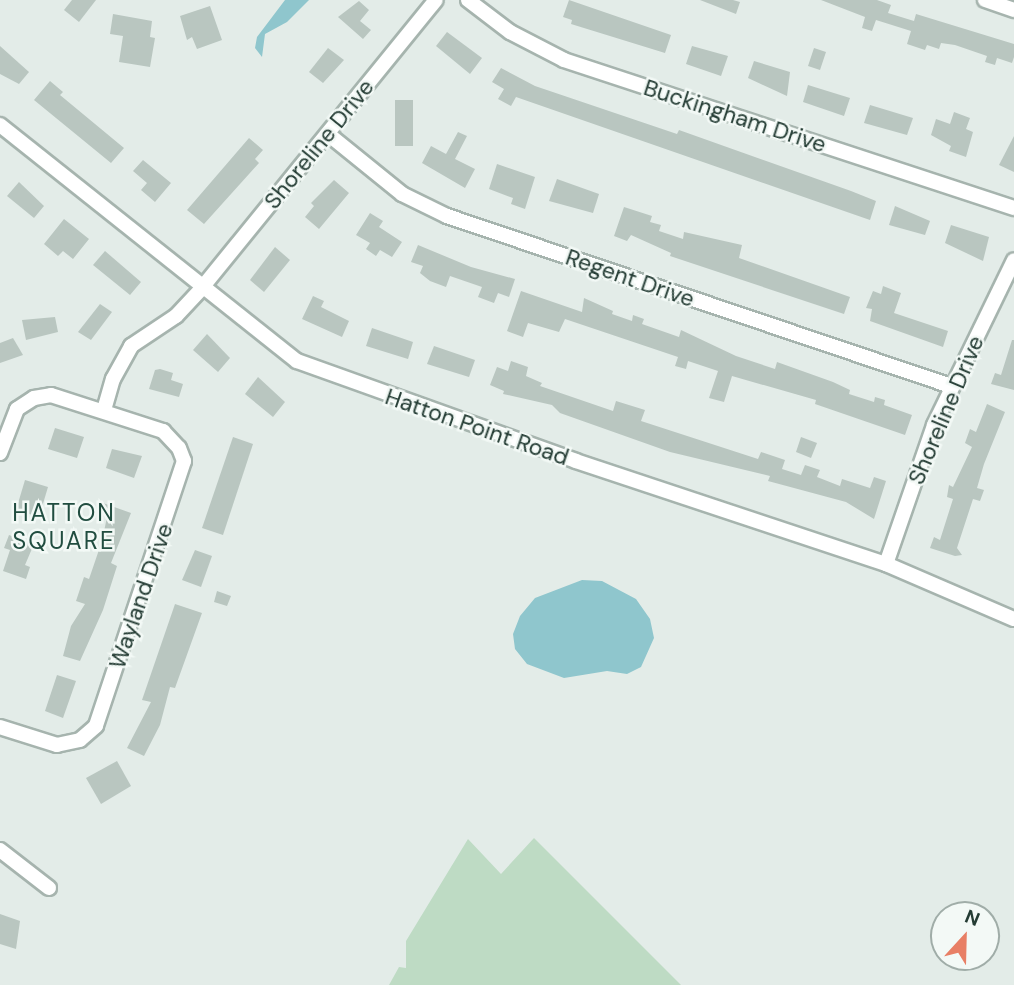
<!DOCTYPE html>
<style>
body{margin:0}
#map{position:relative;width:1014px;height:985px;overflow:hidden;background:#e3ece8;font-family:"DM Sans",sans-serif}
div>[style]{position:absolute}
.green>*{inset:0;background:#bedbc4}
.water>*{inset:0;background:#8fc6cd}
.building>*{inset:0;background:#b9c6c0}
.roads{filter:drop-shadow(2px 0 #a6b4ae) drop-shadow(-2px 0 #a6b4ae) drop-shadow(0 2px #a6b4ae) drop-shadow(0 -2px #a6b4ae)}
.street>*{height:14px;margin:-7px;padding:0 7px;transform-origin:7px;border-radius:7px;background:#fff}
span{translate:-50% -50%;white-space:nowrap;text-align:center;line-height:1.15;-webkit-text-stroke:5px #f3f9f6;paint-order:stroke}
.street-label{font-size:23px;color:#243c34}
.neighbourhood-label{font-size:24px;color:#214d40;letter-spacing:2px}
.north{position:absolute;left:930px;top:901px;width:70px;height:70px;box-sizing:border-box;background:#f3f9f6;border:2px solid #a0ada8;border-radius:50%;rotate:22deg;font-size:19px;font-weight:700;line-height:28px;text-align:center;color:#243c34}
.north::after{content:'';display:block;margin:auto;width:24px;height:32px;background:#e87f65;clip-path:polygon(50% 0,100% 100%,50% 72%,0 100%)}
</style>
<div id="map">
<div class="green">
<div style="clip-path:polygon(534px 838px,681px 985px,389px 985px,399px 967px,406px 968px,406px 941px,468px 839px,501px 874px)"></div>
</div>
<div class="water">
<div style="clip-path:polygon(285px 0,309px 0,287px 22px,265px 34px,262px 57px,255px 48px,257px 37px)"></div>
<div style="clip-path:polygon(582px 580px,602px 581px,636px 599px,650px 619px,654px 638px,641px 667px,627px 674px,607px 671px,564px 678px,527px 664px,515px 649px,513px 634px,520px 616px,535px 598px)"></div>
</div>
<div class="building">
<div style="clip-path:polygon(72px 0,96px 0,79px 22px,64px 10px)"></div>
<div style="clip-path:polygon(569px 0,671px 35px,665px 53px,571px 24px,572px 20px,563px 17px)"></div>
<div style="clip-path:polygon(700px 0,733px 0,740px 2px,736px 14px)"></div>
<div style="clip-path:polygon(821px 0,877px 0,891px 5px,888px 13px,914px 21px,916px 14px,1014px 44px,1014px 57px,1012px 63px,997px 58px,995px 65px,985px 62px,987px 56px,955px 45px,941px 43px,939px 49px,927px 45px,925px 50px,907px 44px,911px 31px,876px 20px,872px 31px,862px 28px,865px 17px)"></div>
<div style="clip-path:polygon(359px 1px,369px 10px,360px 21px,371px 30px,363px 39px,338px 17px)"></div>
<div style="clip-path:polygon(210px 6px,222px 40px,197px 49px,192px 37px,187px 40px,180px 16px)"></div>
<div style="clip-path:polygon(113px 14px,152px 21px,150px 37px,155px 38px,150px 67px,119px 62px,123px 36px,110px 34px)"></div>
<div style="clip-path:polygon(447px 32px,482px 58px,470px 74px,436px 46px)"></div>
<div style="clip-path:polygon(0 46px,29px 72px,19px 84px,0 74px)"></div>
<div style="clip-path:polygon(692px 46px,728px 56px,721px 76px,686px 64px)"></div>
<div style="clip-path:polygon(328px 48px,344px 60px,323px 83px,309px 72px)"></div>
<div style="clip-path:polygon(814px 48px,826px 52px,820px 70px,808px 66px)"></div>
<div style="clip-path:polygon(754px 61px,790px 72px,787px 96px,748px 78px)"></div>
<div style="clip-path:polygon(501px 68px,535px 86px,677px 134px,679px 130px,851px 191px,876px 201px,870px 220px,516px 97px,511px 106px,498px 99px,504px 89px,492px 82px)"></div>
<div style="clip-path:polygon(50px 81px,63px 92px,60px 95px,124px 148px,111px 163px,34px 100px)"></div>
<div style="clip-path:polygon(808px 85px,850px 98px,844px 116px,803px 102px)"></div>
<div style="clip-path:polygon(395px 100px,413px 100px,413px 146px,395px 146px)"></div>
<div style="clip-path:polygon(870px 105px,913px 118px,907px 135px,864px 123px)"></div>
<div style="clip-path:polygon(954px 112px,970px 118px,966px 129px,973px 132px,966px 157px,949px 151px,951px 146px,931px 135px,936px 119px,950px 124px)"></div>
<div style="clip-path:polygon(458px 132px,467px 136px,455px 159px,475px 169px,465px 188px,422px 163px,431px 146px,446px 154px)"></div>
<div style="clip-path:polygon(1014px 136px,1014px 172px,999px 165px)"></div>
<div style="clip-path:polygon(249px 138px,263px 150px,255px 159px,259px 163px,204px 224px,187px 210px)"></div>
<div style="clip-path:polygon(143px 160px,171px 183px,155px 202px,141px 190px,147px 183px,133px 171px)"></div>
<div style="clip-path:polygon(497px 164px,535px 177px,525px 209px,511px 204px,513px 198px,489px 189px)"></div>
<div style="clip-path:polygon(557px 179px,599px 194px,593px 213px,549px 201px)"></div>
<div style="clip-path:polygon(334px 180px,349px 193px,319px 229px,305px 217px,314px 206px,311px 203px)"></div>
<div style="clip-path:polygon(19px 182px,44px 206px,34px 218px,7px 196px)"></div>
<div style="clip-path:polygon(895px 206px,930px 221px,925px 235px,889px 225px)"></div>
<div style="clip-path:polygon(624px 207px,652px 216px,650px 222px,661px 225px,659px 231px,683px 239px,684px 232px,742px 245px,739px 258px,850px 297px,844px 314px,670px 256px,671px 253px,631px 235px,627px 241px,614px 236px)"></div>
<div style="clip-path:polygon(370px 213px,383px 221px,379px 227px,402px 242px,392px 257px,380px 250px,376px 256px,366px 249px,370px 243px,356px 235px)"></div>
<div style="clip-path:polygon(64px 219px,89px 239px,73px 259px,63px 251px,58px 256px,44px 244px)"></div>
<div style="clip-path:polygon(951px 225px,989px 237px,983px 261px,945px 243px)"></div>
<div style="clip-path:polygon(418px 245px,471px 267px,515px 279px,509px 297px,498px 293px,494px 303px,478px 297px,482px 287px,450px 276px,446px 287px,430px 281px,420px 273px,423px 266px,411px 262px)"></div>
<div style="clip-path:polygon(275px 247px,290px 260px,264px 292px,250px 280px)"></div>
<div style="clip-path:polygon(105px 251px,141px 282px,130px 295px,93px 265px)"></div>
<div style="clip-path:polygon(883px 286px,901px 293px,894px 313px,948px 331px,943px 347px,870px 321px,872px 309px,866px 308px,873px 291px,881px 294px)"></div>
<div style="clip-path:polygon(521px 291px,582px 312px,584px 298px,613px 311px,612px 314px,632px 321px,633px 315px,644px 319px,642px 324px,679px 337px,681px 330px,736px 356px,775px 369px,777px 362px,833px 382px,850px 390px,849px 394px,874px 402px,875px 397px,885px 400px,884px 405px,912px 415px,905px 435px,815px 404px,816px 400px,732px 376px,724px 402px,709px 398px,718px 371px,688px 361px,686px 369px,675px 366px,678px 357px,565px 319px,559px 332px,528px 323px,523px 337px,507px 331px)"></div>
<div style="clip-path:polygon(313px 296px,324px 301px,321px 307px,349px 321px,342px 337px,302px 319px)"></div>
<div style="clip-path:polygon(100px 304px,112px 312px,91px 340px,78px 332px)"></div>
<div style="clip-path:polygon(55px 317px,58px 332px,26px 340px,22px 320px)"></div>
<div style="clip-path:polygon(372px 328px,413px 342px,408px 359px,366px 346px)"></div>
<div style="clip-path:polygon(207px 334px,230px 358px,218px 372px,193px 350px)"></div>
<div style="clip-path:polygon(13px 338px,23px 355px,0 363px,0 343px)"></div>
<div style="clip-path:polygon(1012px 340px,1014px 340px,1014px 390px,991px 384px,995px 373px,1001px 375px)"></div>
<div style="clip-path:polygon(434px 346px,475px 360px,469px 377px,427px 364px)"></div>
<div style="clip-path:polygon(511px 361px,528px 367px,526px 376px,542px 383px,540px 386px,613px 411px,616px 401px,645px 410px,641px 421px,758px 459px,761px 452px,785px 460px,782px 469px,801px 475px,805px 465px,820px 470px,817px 477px,840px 486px,842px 479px,870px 488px,874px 477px,886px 481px,874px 519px,846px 502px,768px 481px,770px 476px,670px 452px,560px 413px,552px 405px,503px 394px,504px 391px,490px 385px,497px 367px,508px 371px)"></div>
<div style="clip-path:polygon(160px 369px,173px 373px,171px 380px,183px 384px,179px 397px,149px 389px,155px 370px)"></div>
<div style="clip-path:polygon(258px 377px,285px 402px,273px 417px,245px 394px)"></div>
<div style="clip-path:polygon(987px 404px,1005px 412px,984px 464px,977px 488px,984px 490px,980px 501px,973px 499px,957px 548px,962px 555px,955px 556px,930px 548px,934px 537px,940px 540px,953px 499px,947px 497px,949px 485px,953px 487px,972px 447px,965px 443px,970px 429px,976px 432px)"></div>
<div style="clip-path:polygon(55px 428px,84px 437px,77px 458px,48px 449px)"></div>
<div style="clip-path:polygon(233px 437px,253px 444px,223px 535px,202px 528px)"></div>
<div style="clip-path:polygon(801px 437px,817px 443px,811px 458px,796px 452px)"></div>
<div style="clip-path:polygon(112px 449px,142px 456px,134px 478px,106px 468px)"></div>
<div style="clip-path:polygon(25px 480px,48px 487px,39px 517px,16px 510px)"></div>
<div style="clip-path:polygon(103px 503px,131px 513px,111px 563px,117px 566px,103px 610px,80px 661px,63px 656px,71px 626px,85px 604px,76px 601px,84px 577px,89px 579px,102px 541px,107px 517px,99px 515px)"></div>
<div style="clip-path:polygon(9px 535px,34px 544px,25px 565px,30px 567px,26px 579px,3px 571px,10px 550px,4px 548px)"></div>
<div style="clip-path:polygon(195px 550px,212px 556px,201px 587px,182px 580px)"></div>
<div style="clip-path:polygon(217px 591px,231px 596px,227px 606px,214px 602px)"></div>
<div style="clip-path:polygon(175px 604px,202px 613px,175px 688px,170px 687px,160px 725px,144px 756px,127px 748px,151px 702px,142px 700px)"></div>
<div style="clip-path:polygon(57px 675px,76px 681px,63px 718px,45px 711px)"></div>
<div style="clip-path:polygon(117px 761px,131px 786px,101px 804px,86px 778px)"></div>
<div style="clip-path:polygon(0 914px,20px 921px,16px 949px,0 944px)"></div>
</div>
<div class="roads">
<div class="street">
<div style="left:468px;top:0;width:53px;rotate:37.3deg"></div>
<div style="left:510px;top:32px;width:61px;rotate:27.4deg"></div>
<div style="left:564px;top:60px;width:474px;rotate:18.2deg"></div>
<div style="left:985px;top:0;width:31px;rotate:19deg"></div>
<div style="left:0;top:125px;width:379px;rotate:38.5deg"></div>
<div style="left:297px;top:361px;width:296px;rotate:19.7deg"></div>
<div style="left:576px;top:461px;width:327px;rotate:18.4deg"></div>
<div style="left:886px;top:564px;width:139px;rotate:23.3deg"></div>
<div style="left:328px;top:134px;width:95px;rotate:39deg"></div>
<div style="left:402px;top:194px;width:50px;rotate:26.1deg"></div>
<div style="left:447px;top:216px;width:532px;rotate:18.64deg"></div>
<div style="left:104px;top:410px;width:32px;rotate:-74deg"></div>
<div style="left:113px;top:379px;width:38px;rotate:-61deg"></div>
<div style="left:131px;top:346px;width:54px;rotate:-33.7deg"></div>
<div style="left:176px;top:316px;width:37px;rotate:-47deg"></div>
<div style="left:201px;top:289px;width:372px;rotate:-50.9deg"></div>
<div style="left:0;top:453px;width:47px;rotate:-68.9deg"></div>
<div style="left:17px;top:409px;width:20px;rotate:-33deg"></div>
<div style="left:34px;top:398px;width:17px;rotate:-10deg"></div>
<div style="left:51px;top:395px;width:118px;rotate:17.8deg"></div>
<div style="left:163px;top:431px;width:23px;rotate:47deg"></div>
<div style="left:179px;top:448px;width:14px;rotate:69deg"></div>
<div style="left:184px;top:461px;width:279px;rotate:108.4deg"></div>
<div style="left:96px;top:726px;width:21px;rotate:139deg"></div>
<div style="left:80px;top:740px;width:24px;rotate:168deg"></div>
<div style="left:57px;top:745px;width:60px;rotate:-162.5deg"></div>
<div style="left:886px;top:564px;width:147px;rotate:-70.9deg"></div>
<div style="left:934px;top:425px;width:183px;rotate:-64.1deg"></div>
<div style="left:0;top:850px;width:62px;rotate:37.8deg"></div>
</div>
</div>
<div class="street-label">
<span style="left:735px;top:116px;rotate:18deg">Buckingham Drive</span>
<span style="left:319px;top:144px;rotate:-51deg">Shoreline Drive</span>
<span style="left:630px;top:278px;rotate:19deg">Regent Drive</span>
<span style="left:946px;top:410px;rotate:-67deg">Shoreline Drive</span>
<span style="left:477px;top:427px;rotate:19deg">Hatton Point Road</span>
<span style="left:141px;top:596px;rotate:-71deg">Wayland Drive</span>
</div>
<div class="neighbourhood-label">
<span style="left:64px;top:527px">HATTON<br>SQUARE</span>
</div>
<div class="north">N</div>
</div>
